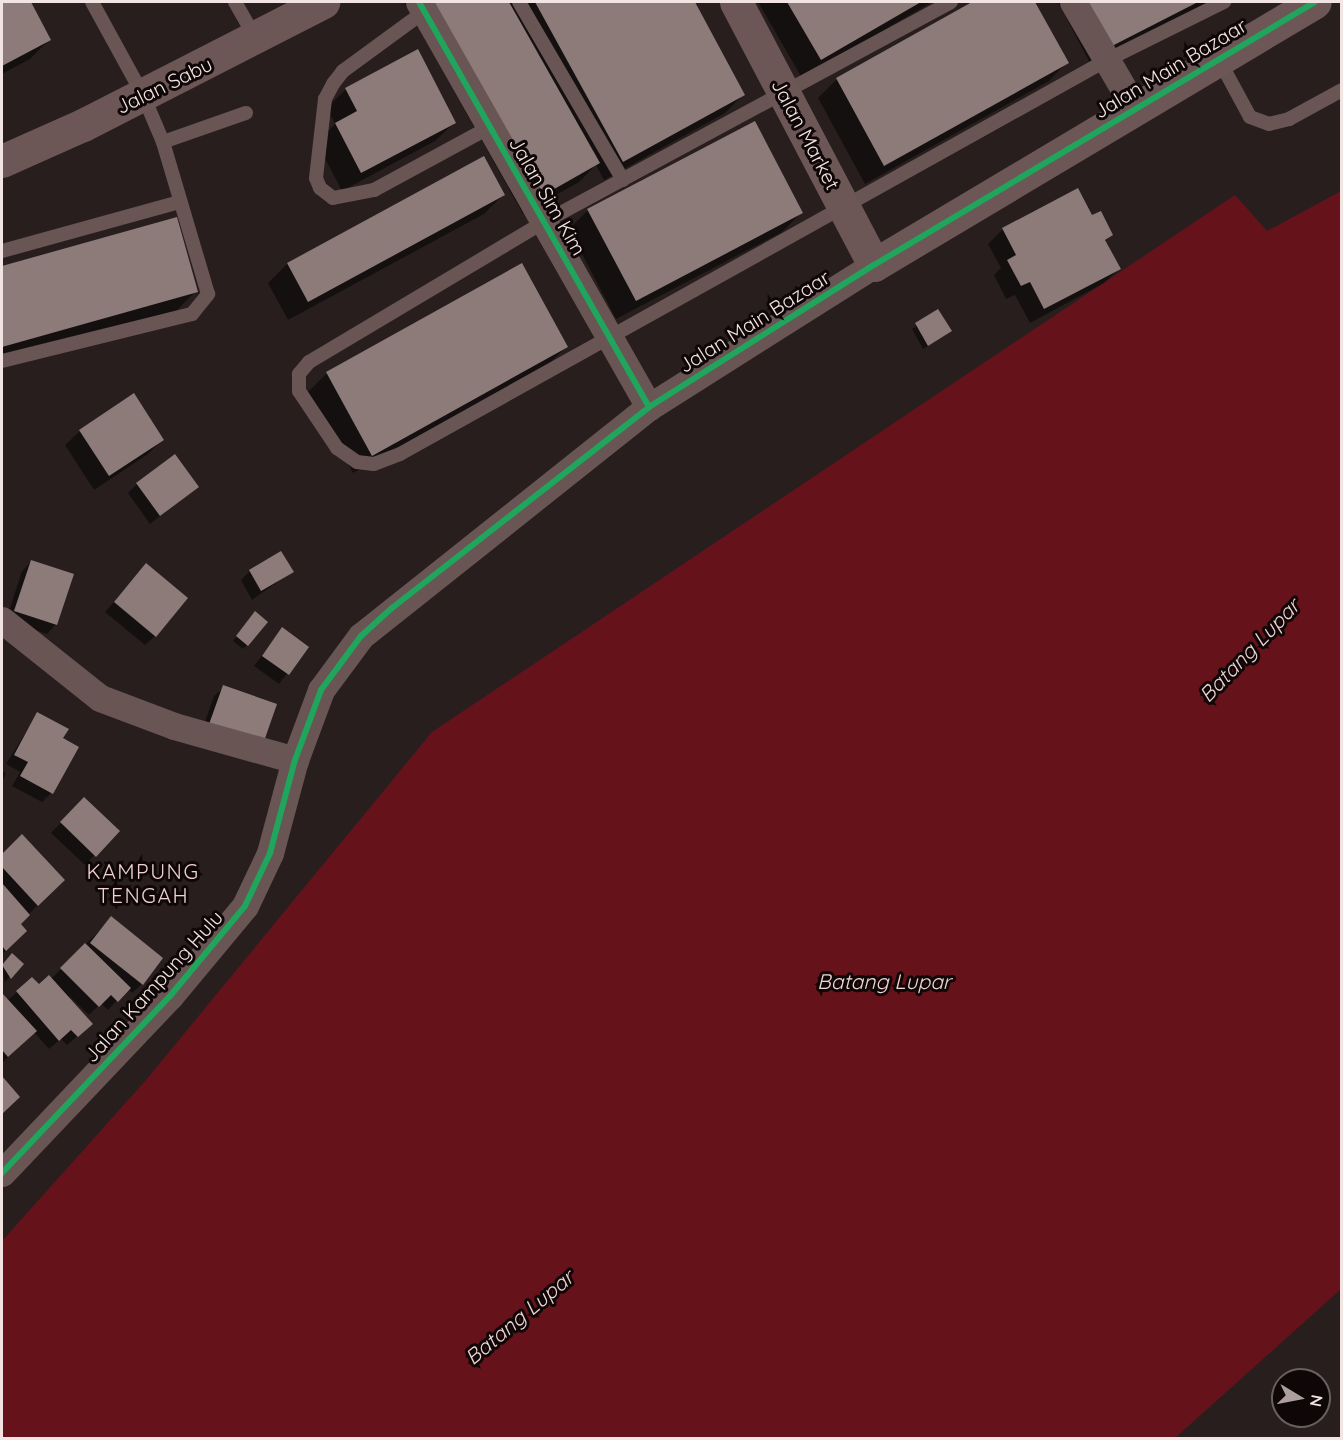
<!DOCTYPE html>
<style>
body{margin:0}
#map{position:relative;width:1343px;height:1440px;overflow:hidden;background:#291e1e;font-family:Quicksand,sans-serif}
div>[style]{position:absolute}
.water>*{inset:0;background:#66121b}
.shadow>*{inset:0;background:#0007}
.building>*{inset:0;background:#8d7b7a}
.lane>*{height:14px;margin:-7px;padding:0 7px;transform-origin:7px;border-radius:7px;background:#685554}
.street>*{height:27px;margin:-13.5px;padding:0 13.5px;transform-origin:13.5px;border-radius:13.5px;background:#685554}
.secondary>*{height:33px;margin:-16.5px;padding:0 16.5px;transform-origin:16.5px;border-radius:16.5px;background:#6c5756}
.cycleway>*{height:6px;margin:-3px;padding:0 3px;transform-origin:3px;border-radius:3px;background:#20a55d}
span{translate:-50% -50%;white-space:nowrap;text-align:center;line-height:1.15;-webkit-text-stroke:6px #0f0707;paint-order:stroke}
.street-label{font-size:20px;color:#f2e4e3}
.water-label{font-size:21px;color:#efd4d2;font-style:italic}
.neighbourhood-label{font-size:21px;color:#efd2d1;letter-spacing:1.5px}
.frame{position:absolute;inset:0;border:3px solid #f2e4e3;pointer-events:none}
.north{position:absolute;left:1271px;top:1368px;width:60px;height:60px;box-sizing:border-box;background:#0f0707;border:2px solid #6a5f5f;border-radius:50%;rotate:100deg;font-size:16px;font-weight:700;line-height:24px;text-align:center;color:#f2e4e3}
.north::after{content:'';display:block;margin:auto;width:21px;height:27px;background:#ac9f9e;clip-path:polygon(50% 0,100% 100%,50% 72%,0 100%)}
</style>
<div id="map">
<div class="water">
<div style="clip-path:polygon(1341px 191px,1341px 1289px,1175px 1438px,2px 1438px,2px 1241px,146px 1080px,432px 732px,1235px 195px,1267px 231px)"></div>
</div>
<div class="shadow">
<div style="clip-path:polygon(2px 2px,29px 2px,49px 40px,30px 59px,2px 74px)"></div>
<div style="clip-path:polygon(404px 2px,693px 2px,744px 94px,725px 113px,604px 180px,596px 165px,579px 182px,523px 214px)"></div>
<div style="clip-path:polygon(758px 2px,932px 2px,802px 78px)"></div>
<div style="clip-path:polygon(975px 2px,1034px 2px,1067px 62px,1049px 81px,865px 184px,818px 98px,837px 79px)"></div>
<div style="clip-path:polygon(1058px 2px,1213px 2px,1091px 65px)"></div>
<div style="clip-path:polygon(346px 89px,454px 123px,435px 141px,342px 191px,317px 143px,335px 124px,327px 108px)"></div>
<div style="clip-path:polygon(483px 158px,503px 195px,484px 214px,288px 320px,268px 283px,287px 264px)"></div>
<div style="clip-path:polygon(588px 210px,801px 213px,782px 232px,616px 319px,569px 229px)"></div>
<div style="clip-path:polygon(176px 219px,196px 291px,177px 310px,2px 360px,2px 267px)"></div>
<div style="clip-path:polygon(1003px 229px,1111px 235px,1105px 242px,1119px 269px,1104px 283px,1030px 323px,1015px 295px,1006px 299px,994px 275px,1001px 268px,988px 244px)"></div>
<div style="clip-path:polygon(938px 311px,946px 335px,923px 349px,912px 329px)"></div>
<div style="clip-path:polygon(566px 347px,547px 366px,353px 473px,308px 392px,327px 373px)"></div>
<div style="clip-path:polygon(80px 431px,162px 440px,148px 454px,94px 490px,65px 445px)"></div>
<div style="clip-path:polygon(137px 484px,197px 487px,150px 524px,128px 493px)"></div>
<div style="clip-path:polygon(31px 562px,56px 624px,47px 634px,6px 620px,22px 571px)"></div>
<div style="clip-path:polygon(146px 565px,155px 636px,145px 645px,105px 612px)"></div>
<div style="clip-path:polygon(250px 571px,292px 572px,252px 600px,241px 580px)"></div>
<div style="clip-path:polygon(251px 618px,247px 645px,243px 649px,233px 641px)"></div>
<div style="clip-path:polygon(282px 629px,307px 647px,279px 684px,254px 666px)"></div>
<div style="clip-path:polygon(224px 687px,261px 746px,200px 736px,214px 696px)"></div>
<div style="clip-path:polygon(38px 713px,61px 739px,51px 793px,42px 802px,12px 786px,20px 772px,6px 764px)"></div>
<div style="clip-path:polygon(2px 771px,6px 773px,2px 782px)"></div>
<div style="clip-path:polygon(84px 799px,118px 831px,85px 865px,51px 833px)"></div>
<div style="clip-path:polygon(22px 836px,63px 880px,19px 924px,11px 945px,2px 954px,2px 856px)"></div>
<div style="clip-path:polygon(102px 928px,142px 984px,132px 993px,128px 989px,108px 1010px,101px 1003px,89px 1015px,69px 996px,81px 1033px,67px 1045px,61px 1039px,49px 1049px,34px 1032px,2px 1063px,2px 995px,7px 1001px,32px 979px,38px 986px,51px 979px)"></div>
<div style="clip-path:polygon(12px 955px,22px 964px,5px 982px,2px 967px)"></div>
</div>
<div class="building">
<div style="clip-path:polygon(2px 2px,31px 2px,51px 40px,2px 66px)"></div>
<div style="clip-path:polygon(433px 2px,509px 2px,600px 163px,542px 196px)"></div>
<div style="clip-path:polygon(535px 2px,695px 2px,745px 95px,623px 162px)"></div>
<div style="clip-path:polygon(787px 2px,921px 2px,821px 60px)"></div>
<div style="clip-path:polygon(972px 2px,1035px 2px,1069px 63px,884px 166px,836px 78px)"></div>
<div style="clip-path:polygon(1087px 2px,1198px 2px,1110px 47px)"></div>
<div style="clip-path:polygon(418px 49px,456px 123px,361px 173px,335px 123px,357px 111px,345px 88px)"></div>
<div style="clip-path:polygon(755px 121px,803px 213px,636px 301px,587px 209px)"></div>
<div style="clip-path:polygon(484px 156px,505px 195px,308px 302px,287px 263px)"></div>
<div style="clip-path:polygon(1078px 188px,1092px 215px,1101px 211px,1113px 235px,1105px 240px,1121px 269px,1044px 309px,1030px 282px,1021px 286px,1007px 260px,1016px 255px,1002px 228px)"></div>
<div style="clip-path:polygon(177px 217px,198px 292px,2px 347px,2px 266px)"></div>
<div style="clip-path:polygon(522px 263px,568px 347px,372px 456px,326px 372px)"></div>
<div style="clip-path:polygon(938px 309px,952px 331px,928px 346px,915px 323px)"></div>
<div style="clip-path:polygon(134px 393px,164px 440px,109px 476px,79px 430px)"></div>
<div style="clip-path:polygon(175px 454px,199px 487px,160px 516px,136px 483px)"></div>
<div style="clip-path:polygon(281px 551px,294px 572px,261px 591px,249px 570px)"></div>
<div style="clip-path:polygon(31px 560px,74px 574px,57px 625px,14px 611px)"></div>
<div style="clip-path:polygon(146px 563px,188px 598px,156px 637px,114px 602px)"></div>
<div style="clip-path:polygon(255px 611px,268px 622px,248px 646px,236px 636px)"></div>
<div style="clip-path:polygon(282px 627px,309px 647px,289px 675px,262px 656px)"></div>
<div style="clip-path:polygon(223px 685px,277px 704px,262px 747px,208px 727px)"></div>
<div style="clip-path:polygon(37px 712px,69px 729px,63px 738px,79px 747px,53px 794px,20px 776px,28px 762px,14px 755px)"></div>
<div style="clip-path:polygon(84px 797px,120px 831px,96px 857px,60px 822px)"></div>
<div style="clip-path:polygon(22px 834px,65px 880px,38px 906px,2px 867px,2px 854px)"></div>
<div style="clip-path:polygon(2px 883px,30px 915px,21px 924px,27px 931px,6px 951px,2px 946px)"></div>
<div style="clip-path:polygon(111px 916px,163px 958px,143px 985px,90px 943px)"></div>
<div style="clip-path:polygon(85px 943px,131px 988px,118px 1002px,111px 995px,99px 1007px,60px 968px)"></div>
<div style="clip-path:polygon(12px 953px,24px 964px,11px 979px,2px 965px)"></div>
<div style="clip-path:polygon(49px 975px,93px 1024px,78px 1037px,71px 1030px,59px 1041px,16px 991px,32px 977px,39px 984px)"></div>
<div style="clip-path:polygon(2px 993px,37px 1031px,8px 1057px,2px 1050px)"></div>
<div style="clip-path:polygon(2px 1076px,20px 1097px,2px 1114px)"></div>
</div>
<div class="lane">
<div style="left:235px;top:2px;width:43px;rotate:60.4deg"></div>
<div style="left:519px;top:2px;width:206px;rotate:59.7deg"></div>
<div style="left:951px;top:2px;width:463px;rotate:151.6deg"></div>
<div style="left:544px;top:222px;width:274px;rotate:149.2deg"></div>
<div style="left:309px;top:362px;width:16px;rotate:130deg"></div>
<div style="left:299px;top:374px;width:17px;rotate:90deg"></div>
<div style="left:299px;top:391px;width:69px;rotate:56.3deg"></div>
<div style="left:337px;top:448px;width:24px;rotate:35deg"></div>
<div style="left:357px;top:462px;width:17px;rotate:7deg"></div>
<div style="left:374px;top:464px;width:28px;rotate:-21deg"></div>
<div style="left:400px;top:454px;width:809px;rotate:-29.13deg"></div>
<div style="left:1107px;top:60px;width:131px;rotate:-26.4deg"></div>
<div style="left:425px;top:11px;width:102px;rotate:143.8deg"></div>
<div style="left:343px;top:71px;width:16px;rotate:128deg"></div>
<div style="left:333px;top:84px;width:17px;rotate:118deg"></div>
<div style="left:325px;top:99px;width:80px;rotate:96.5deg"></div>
<div style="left:316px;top:178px;width:11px;rotate:68deg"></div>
<div style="left:320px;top:188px;width:16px;rotate:38deg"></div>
<div style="left:333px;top:198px;width:42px;rotate:-11deg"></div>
<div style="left:374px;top:190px;width:132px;rotate:-28.5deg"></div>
<div style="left:1218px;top:58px;width:67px;rotate:61.5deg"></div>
<div style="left:1250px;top:117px;width:20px;rotate:20deg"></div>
<div style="left:1269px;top:124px;width:21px;rotate:-14deg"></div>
<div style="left:1289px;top:119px;width:60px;rotate:-28.7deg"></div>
<div style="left:163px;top:142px;width:88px;rotate:-19.3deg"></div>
<div style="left:2px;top:251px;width:185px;rotate:-15.4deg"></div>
<div style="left:2px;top:361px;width:196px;rotate:-13.9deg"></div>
<div style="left:192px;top:314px;width:26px;rotate:-51deg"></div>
<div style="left:208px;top:294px;width:159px;rotate:-106.5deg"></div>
<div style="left:163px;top:142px;width:51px;rotate:-113.1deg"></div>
<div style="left:143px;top:95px;width:106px;rotate:-118.7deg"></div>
</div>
<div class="street">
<div style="left:419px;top:2px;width:466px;rotate:60.4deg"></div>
<div style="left:1073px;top:2px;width:121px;rotate:59.8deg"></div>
<div style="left:2px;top:620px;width:125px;rotate:38.5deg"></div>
<div style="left:100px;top:698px;width:79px;rotate:20.7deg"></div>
<div style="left:174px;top:726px;width:126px;rotate:15.7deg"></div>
<div style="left:2px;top:1173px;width:244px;rotate:-46.5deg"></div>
<div style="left:170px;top:996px;width:117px;rotate:-50.2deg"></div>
<div style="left:245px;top:906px;width:59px;rotate:-64.7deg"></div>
<div style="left:270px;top:853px;width:96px;rotate:-75deg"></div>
<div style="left:295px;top:760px;width:75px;rotate:-69.6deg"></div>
<div style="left:321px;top:690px;width:67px;rotate:-53.5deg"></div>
<div style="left:361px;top:636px;width:368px;rotate:-38.5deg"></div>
<div style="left:649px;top:407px;width:266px;rotate:-32.3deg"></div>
</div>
<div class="secondary">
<div style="left:736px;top:2px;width:297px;rotate:62.3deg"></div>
<div style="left:874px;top:265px;width:513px;rotate:-30.81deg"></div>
<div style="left:2px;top:161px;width:89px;rotate:-24deg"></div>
<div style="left:83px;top:125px;width:270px;rotate:-27.1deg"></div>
</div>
<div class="cycleway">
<div style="left:419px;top:2px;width:466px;rotate:60.4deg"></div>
<div style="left:2px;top:1173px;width:244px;rotate:-46.5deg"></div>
<div style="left:170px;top:996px;width:117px;rotate:-50.2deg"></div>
<div style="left:245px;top:906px;width:59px;rotate:-64.7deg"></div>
<div style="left:270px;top:853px;width:96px;rotate:-75deg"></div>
<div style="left:295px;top:760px;width:75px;rotate:-69.6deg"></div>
<div style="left:321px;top:690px;width:67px;rotate:-53.5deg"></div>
<div style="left:361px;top:636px;width:42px;rotate:-42.1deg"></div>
<div style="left:392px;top:608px;width:326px;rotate:-38deg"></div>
<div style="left:649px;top:407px;width:266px;rotate:-32.3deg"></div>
<div style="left:874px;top:265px;width:513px;rotate:-30.81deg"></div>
</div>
<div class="street-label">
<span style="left:1170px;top:68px;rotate:-31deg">Jalan Main Bazaar</span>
<span style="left:164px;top:85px;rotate:-26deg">Jalan Sabu</span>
<span style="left:806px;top:134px;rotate:62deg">Jalan Market</span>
<span style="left:548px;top:196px;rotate:60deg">Jalan Sim Kim</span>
<span style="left:754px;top:321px;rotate:-32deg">Jalan Main Bazaar</span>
<span style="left:153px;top:986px;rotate:-48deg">Jalan Kampung Hulu</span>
</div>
<div class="water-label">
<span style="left:1249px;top:650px;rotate:-46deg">Batang Lupar</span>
<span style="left:884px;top:981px">Batang Lupar</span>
<span style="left:519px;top:1317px;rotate:-40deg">Batang Lupar</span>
</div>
<div class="neighbourhood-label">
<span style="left:143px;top:883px">KAMPUNG<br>TENGAH</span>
</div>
<div class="frame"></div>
<div class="north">N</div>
</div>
